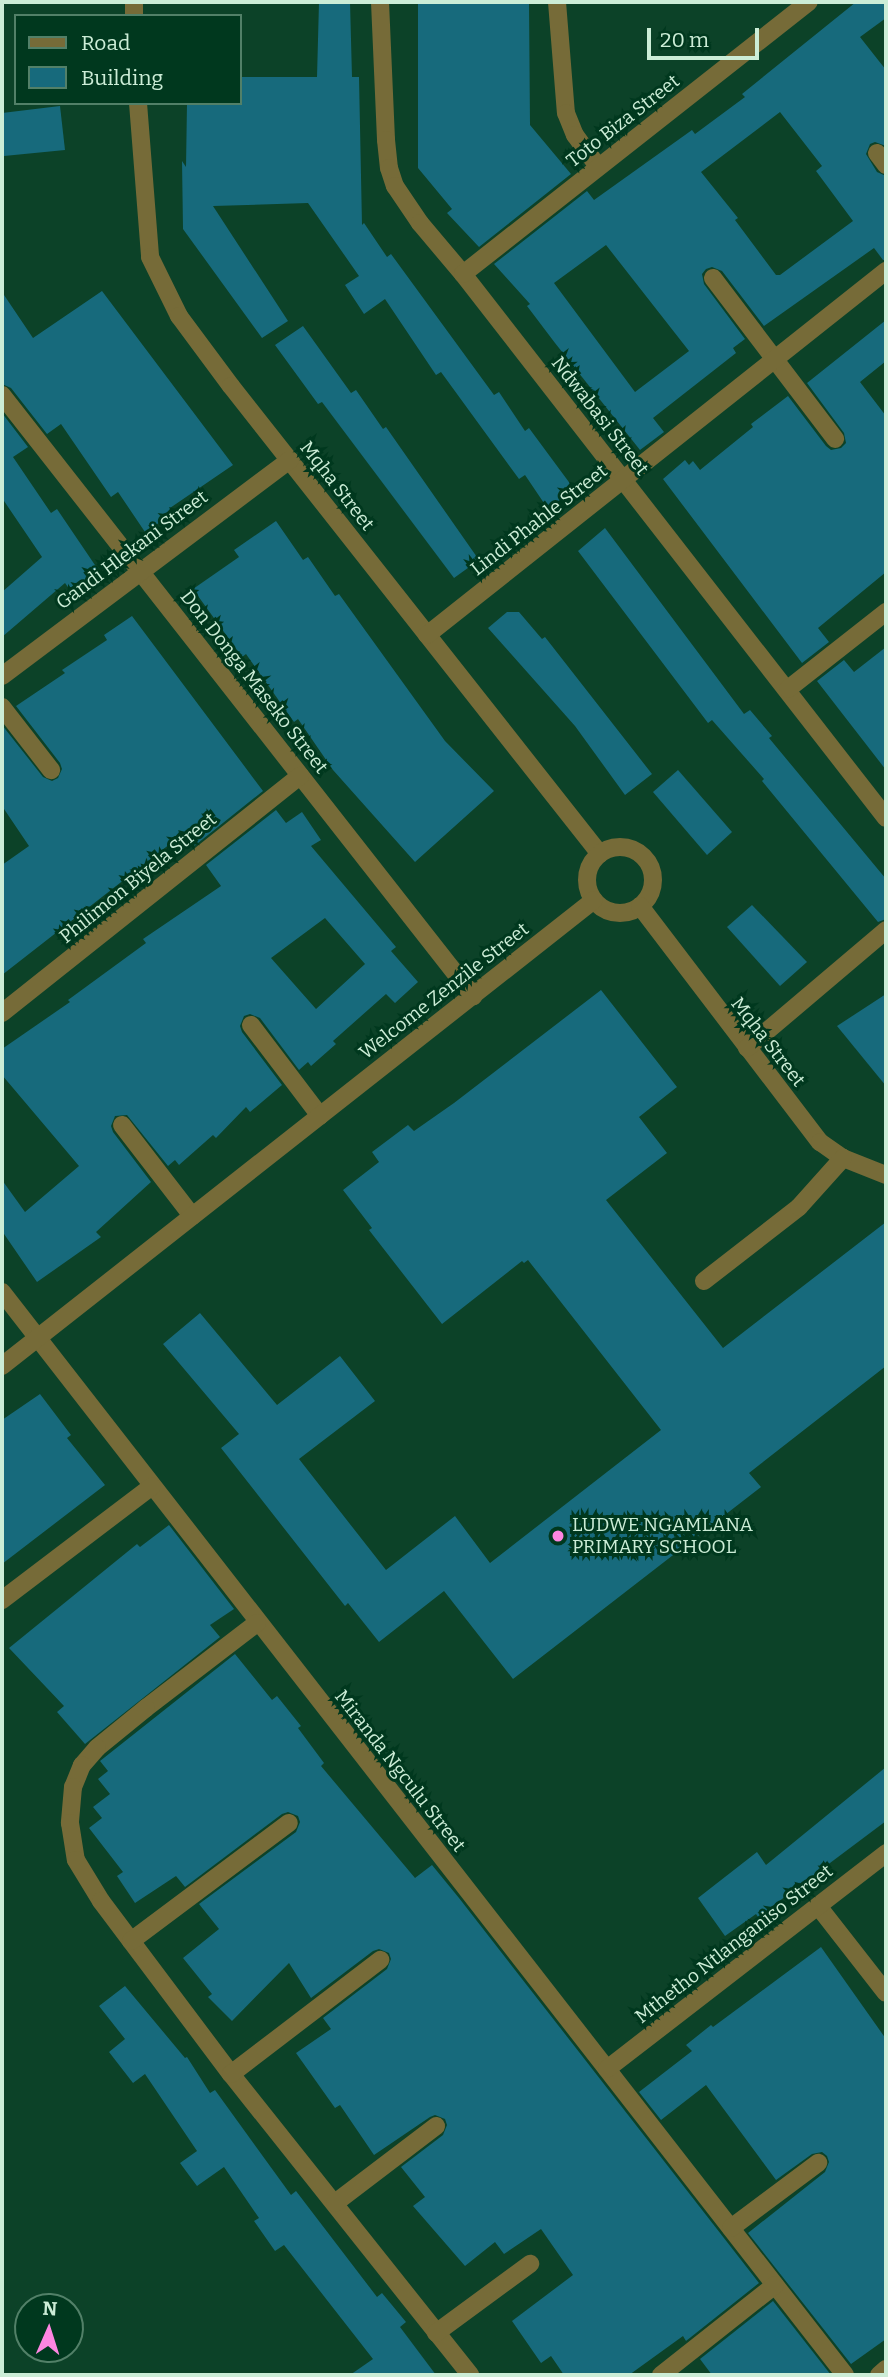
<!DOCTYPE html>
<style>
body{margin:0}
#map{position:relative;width:888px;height:2377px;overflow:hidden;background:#0c4228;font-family:Bitter,serif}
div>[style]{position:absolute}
.building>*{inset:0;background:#176a7c}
.minor>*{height:18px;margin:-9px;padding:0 9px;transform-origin:9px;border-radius:9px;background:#766b38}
.minor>.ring{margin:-9px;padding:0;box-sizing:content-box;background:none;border:18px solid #766b38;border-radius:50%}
.dots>*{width:19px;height:19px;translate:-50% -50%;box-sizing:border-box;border:4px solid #00381e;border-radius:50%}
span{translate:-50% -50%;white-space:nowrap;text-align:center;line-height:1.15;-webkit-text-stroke:6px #00381e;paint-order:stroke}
.street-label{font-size:19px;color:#ccedd7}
.poi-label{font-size:19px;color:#ccedd7}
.left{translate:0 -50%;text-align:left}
.frame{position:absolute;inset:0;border:4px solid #ccedd7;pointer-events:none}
.legend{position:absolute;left:14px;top:14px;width:228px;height:91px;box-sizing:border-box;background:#00381e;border:2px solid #528068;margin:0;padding:9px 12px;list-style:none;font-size:21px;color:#ccedd7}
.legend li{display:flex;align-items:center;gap:14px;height:35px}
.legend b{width:35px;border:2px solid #528068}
.north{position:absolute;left:14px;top:2293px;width:70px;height:70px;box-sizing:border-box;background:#00381e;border:2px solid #528068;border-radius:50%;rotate:3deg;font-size:19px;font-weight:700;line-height:28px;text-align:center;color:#ccedd7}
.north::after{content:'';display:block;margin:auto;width:24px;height:32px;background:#fd86e1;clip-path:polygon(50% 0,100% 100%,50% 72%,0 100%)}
.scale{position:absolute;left:647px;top:28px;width:112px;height:32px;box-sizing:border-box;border:4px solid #ccedd7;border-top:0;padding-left:9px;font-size:21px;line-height:24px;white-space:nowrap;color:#ccedd7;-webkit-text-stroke:5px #00381e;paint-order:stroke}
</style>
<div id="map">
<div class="building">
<div style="clip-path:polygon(319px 2px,350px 2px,352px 77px,359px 77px,362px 225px,364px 223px,387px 257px,391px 254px,494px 395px,499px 392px,525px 431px,529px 428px,577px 493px,550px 512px,525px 475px,519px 479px,441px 372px,436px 375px,385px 299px,364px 314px,345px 285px,359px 276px,308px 203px,213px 206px,288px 321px,262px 338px,183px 229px,182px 161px,186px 167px,187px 103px,240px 103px,240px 77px,317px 77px)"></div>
<div style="clip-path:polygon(418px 2px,529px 2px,530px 125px,571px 174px,479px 247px,447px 213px,452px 209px,418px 168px)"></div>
<div style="clip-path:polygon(evenodd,856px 2px,886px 2px,886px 18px,860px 37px,886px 70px,886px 146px,875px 142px,870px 144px,866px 154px,877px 172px,886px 176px,886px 260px,883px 260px,874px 248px,764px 326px,722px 271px,712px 267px,706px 269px,702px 274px,704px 284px,745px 339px,733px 348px,736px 353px,653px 418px,664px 432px,640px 450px,555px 343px,527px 306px,530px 304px,494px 264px,587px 191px,594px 200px,692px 130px,695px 134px,745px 97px,742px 94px,856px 2px,780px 112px,822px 166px,816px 171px,853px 221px,780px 275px,776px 275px,735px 220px,738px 218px,701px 172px,780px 112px,856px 2px,606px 245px,689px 351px,635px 392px,554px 283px,606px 245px)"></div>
<div style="clip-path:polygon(60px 106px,65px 150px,4px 156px,2px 113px)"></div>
<div style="clip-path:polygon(102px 291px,233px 465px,170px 508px,174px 513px,145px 532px,118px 492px,111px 497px,61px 424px,47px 434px,11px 388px,2px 384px,2px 292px,33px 338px)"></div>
<div style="clip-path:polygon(886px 320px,886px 361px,860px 382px,886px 416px,886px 572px,818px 628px,829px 642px,802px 663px,663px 479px,685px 460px,689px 465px,693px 461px,700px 470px,753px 427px,751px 424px,788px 396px,826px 446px,831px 450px,841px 448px,846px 443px,844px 433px,807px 383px)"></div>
<div style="clip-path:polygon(303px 326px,351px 393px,356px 390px,383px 429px,386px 427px,479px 560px,454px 578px,322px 402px,318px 404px,275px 345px)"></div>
<div style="clip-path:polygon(2px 413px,28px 447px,13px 457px,51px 513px,57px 509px,99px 571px,70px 590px,65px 583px,2px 637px,2px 592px,42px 557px,2px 498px)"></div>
<div style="clip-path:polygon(276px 521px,303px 560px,308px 557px,335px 596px,339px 594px,445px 741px,494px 791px,415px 862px,333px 770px,298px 719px,294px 722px,246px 654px,242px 657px,193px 589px,239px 557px,234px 550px)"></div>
<div style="clip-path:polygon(605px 528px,744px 714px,750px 710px,772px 736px,769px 738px,886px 879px,886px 919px,878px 922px,762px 781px,764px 779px,712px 720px,708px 723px,578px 551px)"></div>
<div style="clip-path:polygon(507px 612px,519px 612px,542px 639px,545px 637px,652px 774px,625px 795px,575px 726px,488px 628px)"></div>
<div style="clip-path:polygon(132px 616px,263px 791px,193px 847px,184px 833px,2px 975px,2px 865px,29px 846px,2px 806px,2px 725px,43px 777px,52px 781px,58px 778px,62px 769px,60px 763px,16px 706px,65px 673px,62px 670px,107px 640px,104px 635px)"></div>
<div style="clip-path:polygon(886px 647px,886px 770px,817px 681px,844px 660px,854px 672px)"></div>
<div style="clip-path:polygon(678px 770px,732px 832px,707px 855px,653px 792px)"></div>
<div style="clip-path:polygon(evenodd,276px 810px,286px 823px,302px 812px,321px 840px,311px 846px,396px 947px,391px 951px,418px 982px,395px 1003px,386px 994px,333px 1041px,336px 1044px,311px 1066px,308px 1062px,299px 1070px,260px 1018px,250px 1014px,244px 1016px,240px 1026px,242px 1032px,282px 1085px,250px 1112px,246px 1107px,216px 1138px,213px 1135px,179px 1165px,175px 1160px,168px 1166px,127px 1115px,115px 1116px,111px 1126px,113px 1132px,151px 1182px,96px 1232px,101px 1237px,37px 1282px,2px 1231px,2px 1180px,25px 1212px,79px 1166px,2px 1075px,2px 1049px,70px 1002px,68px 1000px,146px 943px,143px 939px,221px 886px,206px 865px,276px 810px,325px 918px,365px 964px,316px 1009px,271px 958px,325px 918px)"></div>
<div style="clip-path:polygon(752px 905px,807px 962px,780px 986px,727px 927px)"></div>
<div style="clip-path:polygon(601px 990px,677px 1087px,639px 1117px,667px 1153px,606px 1200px,723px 1348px,886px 1222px,886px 1366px,749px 1473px,761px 1487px,513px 1679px,444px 1591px,379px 1642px,348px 1603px,345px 1606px,221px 1448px,239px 1434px,163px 1344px,200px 1313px,277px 1405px,340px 1356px,375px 1401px,299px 1459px,386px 1570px,455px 1516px,490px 1563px,661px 1430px,528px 1260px,524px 1263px,522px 1261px,442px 1324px,369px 1230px,372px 1228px,343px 1190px,379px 1162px,372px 1152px,408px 1125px,414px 1131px,454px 1103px)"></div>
<div style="clip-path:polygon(886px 994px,886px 1086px,837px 1026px)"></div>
<div style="clip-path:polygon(40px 1394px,71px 1435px,67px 1438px,105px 1485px,2px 1564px,2px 1420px)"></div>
<div style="clip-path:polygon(169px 1525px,234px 1609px,210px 1625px,220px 1637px,85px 1744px,57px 1712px,64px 1706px,9px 1648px,137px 1544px,140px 1547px)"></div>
<div style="clip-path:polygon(235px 1654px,272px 1700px,277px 1696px,301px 1726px,298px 1728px,324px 1763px,321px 1766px,415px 1878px,432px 1865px,459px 1898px,759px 2283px,686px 2341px,683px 2336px,629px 2375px,564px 2375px,551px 2356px,541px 2363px,512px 2321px,573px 2275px,541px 2229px,504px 2254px,495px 2242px,465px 2266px,413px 2206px,425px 2197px,401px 2167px,443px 2135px,447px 2125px,445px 2119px,435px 2115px,430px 2117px,374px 2155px,340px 2105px,335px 2108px,296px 2053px,331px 2029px,323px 2018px,387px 1969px,391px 1959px,389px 1953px,379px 1949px,373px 1951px,311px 1998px,289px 1963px,232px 2021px,208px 1997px,212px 1994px,183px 1958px,219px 1929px,199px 1904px,296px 1832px,300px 1822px,298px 1816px,288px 1812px,282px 1814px,185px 1887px,176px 1876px,135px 1903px,117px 1876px,123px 1872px,89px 1828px,102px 1818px,93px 1807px,110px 1794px,98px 1779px,108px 1771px,100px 1761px)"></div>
<div style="clip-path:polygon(886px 1767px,886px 1821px,758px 1917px,756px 1914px,725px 1936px,698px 1898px,757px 1852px,766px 1865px)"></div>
<div style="clip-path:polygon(821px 1947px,886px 2039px,886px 2339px,851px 2364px,748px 2233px,825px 2172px,829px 2162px,827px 2156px,822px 2152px,812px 2154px,776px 2180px,706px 2085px,661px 2120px,639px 2092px,692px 2051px,686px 2045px,711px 2025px,713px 2027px)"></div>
<div style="clip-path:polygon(125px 1986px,185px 2058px,187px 2057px,210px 2093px,215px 2090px,291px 2195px,296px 2191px,377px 2297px,382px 2293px,406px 2322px,400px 2327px,436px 2375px,350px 2375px,373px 2359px,284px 2245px,275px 2251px,254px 2221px,259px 2218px,224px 2167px,197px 2186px,180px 2163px,197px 2151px,145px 2074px,133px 2083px,109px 2052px,125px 2039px,99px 2006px)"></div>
<div style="clip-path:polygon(773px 2301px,831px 2375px,712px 2375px,700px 2359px)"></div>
</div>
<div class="minor">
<div style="left:134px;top:2px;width:14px;rotate:90deg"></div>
<div style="left:380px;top:2px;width:138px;rotate:87.5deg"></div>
<div style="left:386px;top:140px;width:28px;rotate:84deg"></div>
<div style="left:389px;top:168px;width:19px;rotate:72deg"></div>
<div style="left:395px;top:186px;width:45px;rotate:56deg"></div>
<div style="left:420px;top:223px;width:67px;rotate:49.9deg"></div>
<div style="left:463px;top:274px;width:689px;rotate:52.13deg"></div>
<div style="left:557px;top:2px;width:111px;rotate:85.4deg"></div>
<div style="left:566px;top:113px;width:24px;rotate:68deg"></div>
<div style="left:575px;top:135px;width:39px;rotate:54deg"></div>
<div style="left:138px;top:103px;width:154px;rotate:85.5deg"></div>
<div style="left:150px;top:257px;width:66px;rotate:63.8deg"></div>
<div style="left:179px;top:316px;width:87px;rotate:53.4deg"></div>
<div style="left:231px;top:386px;width:596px;rotate:51.75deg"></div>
<div style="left:877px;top:153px;width:15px;rotate:53deg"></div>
<div style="left:463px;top:274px;width:440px;rotate:-38.2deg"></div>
<div style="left:713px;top:278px;width:202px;rotate:52.8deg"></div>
<div style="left:2px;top:395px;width:764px;rotate:51.91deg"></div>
<div style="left:427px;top:635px;width:586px;rotate:-38.42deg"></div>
<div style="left:2px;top:676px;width:360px;rotate:-36.9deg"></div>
<div style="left:788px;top:689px;width:125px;rotate:-38.2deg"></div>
<div style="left:2px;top:707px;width:80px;rotate:52.1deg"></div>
<div class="ring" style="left:587px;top:847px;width:48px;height:48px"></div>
<div style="left:640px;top:906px;width:297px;rotate:52.7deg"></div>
<div style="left:820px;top:1142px;width:28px;rotate:35deg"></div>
<div style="left:843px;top:1158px;width:46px;rotate:21.6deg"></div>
<div style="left:2px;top:1013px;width:381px;rotate:-38.5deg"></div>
<div style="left:251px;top:1025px;width:114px;rotate:52.8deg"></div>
<div style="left:747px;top:1048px;width:182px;rotate:-40.3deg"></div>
<div style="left:122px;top:1125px;width:115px;rotate:52.4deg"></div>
<div style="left:704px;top:1281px;width:120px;rotate:-37.9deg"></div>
<div style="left:799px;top:1207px;width:66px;rotate:-48.1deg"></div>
<div style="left:2px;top:1292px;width:1372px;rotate:52.1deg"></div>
<div style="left:2px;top:1366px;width:753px;rotate:-38.21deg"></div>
<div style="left:2px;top:1600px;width:188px;rotate:-37.2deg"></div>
<div style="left:257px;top:1623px;width:140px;rotate:142.6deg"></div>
<div style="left:146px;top:1708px;width:63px;rotate:140.8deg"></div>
<div style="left:97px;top:1748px;width:23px;rotate:131deg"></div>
<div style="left:82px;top:1765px;width:24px;rotate:112deg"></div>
<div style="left:73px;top:1787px;width:36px;rotate:95deg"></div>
<div style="left:70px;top:1823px;width:37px;rotate:81deg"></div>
<div style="left:76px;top:1860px;width:48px;rotate:58.6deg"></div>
<div style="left:101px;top:1901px;width:216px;rotate:53.1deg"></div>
<div style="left:231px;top:2074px;width:384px;rotate:51.5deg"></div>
<div style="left:818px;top:1906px;width:110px;rotate:52deg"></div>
<div style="left:131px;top:1941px;width:197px;rotate:-36.8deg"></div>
<div style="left:607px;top:2069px;width:353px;rotate:-37.7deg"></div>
<div style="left:231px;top:2074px;width:188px;rotate:-37.4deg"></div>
<div style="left:335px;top:2203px;width:127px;rotate:-37.3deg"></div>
<div style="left:731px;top:2228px;width:109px;rotate:-36.8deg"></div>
<div style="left:436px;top:2333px;width:117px;rotate:-36.3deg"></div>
<div style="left:661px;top:2375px;width:145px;rotate:-38.3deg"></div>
<div style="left:879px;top:2375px;width:9px;rotate:-41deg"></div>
</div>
<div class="dots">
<div style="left:558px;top:1536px;background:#fd86e1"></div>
</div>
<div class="street-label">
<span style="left:623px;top:121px;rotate:-38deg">Toto Biza Street</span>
<span style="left:600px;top:416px;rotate:52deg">Ndwabasi Street</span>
<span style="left:337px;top:486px;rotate:52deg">Mqha Street</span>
<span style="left:539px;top:520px;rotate:-38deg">Lindi Phahle Street</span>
<span style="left:132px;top:550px;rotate:-37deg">Gandi Hlekani Street</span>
<span style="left:254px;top:682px;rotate:52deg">Don Donga Maseko Street</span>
<span style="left:138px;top:878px;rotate:-39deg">Philimon Biyela Street</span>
<span style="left:444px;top:991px;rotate:-38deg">Welcome Zenzile Street</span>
<span style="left:768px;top:1042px;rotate:52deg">Mqha Street</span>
<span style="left:400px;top:1771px;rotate:52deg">Miranda Ngculu Street</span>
<span style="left:734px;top:1944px;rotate:-38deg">Mthetho Ntlanganiso Street</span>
</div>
<div class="poi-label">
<span class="left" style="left:572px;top:1536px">LUDWE NGAMLANA<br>PRIMARY SCHOOL</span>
</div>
<div class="frame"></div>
<ul class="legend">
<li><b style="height:9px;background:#766b38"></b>Road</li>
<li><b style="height:19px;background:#176a7c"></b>Building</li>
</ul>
<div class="north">N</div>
<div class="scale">20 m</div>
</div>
